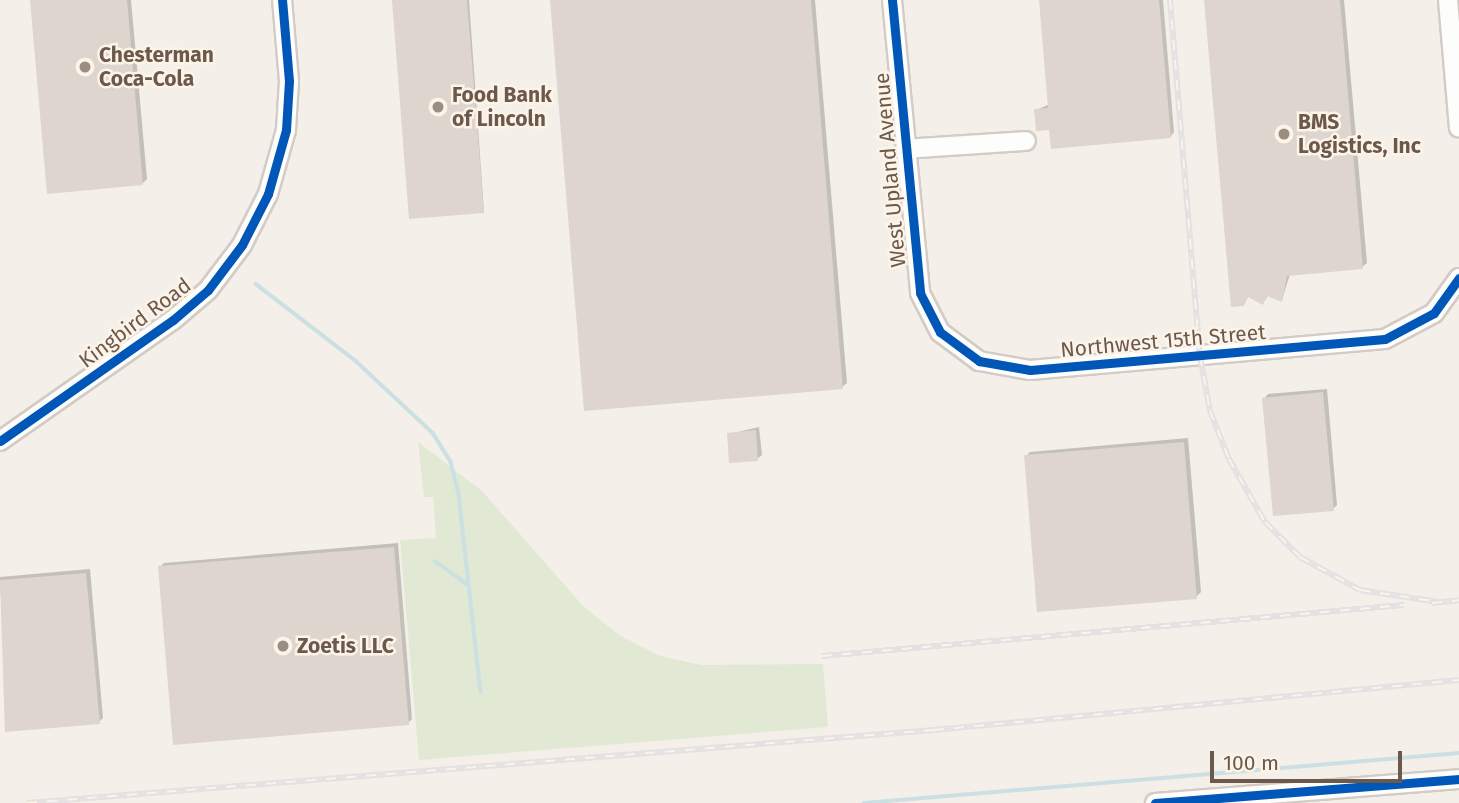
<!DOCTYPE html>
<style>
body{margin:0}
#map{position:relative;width:1459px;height:803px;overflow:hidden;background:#f4efe8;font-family:"Fira Sans",sans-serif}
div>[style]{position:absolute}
.green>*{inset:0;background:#e1e9d4}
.shadow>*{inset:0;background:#0003}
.stream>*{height:3.5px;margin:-1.75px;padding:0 1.75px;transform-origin:1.75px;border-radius:1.75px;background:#cbe0e2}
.building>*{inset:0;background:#ddd5ce}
.roads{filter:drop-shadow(2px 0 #d3ccc6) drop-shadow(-2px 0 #d3ccc6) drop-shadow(0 2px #d3ccc6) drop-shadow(0 -2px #d3ccc6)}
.minor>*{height:18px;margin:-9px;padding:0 9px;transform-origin:9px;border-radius:9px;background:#fdfdfc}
.rail>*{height:6px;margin-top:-3px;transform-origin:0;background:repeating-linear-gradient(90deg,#fcf4e8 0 10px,#e4e1e3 0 20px);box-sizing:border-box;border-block:2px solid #e4e1e3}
.cycleway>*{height:9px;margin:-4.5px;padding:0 4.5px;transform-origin:4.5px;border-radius:4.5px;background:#0057b8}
.dots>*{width:19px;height:19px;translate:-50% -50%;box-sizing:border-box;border:4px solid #fcf4e8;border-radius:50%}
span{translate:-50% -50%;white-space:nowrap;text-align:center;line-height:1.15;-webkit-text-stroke:5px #fcf4e8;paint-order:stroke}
.poi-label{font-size:21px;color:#6d584c;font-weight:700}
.left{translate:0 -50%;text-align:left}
.street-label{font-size:21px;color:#6d584c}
.scale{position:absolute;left:1210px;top:751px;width:192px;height:32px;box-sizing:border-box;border:4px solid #6d584c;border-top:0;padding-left:9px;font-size:21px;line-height:24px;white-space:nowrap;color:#6d584c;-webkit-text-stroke:5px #fcf4e8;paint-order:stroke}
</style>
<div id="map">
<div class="green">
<div style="clip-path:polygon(418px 442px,482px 491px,583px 606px,619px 635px,660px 656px,701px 665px,823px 664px,828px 727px,419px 760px,400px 540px,436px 538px,433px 497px,424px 497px)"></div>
</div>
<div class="shadow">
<div style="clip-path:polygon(32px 0,131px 0,147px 179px,142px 184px)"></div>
<div style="clip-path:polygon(393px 0,469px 0,484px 212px)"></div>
<div style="clip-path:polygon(551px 0,815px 0,847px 383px,842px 387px)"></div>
<div style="clip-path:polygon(1041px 0,1163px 0,1174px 132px,1170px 137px,1050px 128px,1036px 110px,1050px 104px)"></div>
<div style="clip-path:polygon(1206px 0,1344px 0,1367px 263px,1362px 267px,1290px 274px,1282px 300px,1269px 294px,1263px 303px,1249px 296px,1243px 304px)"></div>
<div style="clip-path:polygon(1327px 389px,1337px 505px,1333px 509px,1264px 399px,1268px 394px)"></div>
<div style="clip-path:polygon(759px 427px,762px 455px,757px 459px,729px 434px)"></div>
<div style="clip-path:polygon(1188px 438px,1201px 592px,1196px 597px,1026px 456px,1030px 452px)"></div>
<div style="clip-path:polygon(398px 543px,412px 719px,408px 723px,160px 567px,164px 563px)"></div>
<div style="clip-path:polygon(90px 569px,103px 718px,99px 722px,7px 730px,0 577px)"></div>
</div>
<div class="stream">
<div style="left:256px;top:284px;width:126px;rotate:37.6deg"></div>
<div style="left:356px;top:361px;width:105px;rotate:43.1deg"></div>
<div style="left:433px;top:433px;width:34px;rotate:58deg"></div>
<div style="left:451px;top:462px;width:33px;rotate:76deg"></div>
<div style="left:459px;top:494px;width:199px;rotate:83.7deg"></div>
<div style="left:435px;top:561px;width:39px;rotate:36deg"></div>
<div style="left:864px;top:803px;width:597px;rotate:-4.8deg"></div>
</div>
<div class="building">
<div style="clip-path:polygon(30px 0,127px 0,143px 185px,47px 194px)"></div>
<div style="clip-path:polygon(392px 0,467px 0,484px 213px,409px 219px)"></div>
<div style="clip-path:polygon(550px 0,811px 0,843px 389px,584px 411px)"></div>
<div style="clip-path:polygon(1039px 0,1159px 0,1171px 138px,1051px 149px,1049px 130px,1036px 131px,1034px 109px,1048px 108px)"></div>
<div style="clip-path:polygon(1204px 0,1340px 0,1363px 269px,1287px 276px,1282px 302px,1267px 296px,1263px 305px,1248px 297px,1244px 306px,1231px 307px)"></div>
<div style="clip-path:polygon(1323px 392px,1334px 511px,1273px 516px,1262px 398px)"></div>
<div style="clip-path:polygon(756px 430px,758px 461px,729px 463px,727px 433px)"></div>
<div style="clip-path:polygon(1184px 442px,1197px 599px,1037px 612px,1024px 455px)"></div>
<div style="clip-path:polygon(394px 547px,409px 725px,173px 745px,158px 566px)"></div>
<div style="clip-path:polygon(86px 573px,100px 724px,5px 732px,0 580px)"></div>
</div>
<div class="roads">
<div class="minor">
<div style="left:892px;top:0;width:294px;rotate:84.5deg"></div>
<div style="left:920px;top:293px;width:44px;rotate:62.9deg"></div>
<div style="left:940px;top:332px;width:49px;rotate:36.6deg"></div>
<div style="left:979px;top:361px;width:52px;rotate:10deg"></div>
<div style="left:1030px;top:370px;width:356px;rotate:-5deg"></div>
<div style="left:1385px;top:339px;width:55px;rotate:-28deg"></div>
<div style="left:1434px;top:313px;width:43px;rotate:-54.5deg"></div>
<div style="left:1448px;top:0;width:128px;rotate:85.1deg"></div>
<div style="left:905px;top:149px;width:121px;rotate:-3.8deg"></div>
<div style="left:0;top:441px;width:211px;rotate:-35deg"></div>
<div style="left:173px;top:320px;width:46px;rotate:-40.6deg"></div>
<div style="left:208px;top:290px;width:56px;rotate:-52.9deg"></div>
<div style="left:242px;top:245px;width:57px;rotate:-63deg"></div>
<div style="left:268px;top:194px;width:66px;rotate:-74.3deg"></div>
<div style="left:286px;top:130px;width:49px;rotate:-86.5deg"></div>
<div style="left:289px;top:81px;width:81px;rotate:-94.9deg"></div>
<div style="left:1155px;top:803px;width:305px;rotate:-4.5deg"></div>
</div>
</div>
<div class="rail">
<div style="left:1170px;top:0;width:357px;rotate:85.2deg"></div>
<div style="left:1200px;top:356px;width:56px;rotate:79.7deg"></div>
<div style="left:1210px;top:411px;width:52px;rotate:68.4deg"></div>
<div style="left:1229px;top:459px;width:73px;rotate:60.3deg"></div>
<div style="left:1265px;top:522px;width:49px;rotate:45deg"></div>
<div style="left:1300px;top:557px;width:68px;rotate:28.8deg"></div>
<div style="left:1360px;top:590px;width:80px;rotate:8.6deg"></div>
<div style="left:1432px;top:603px;width:27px;rotate:-6deg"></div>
<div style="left:822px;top:656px;width:584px;rotate:-5.01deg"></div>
<div style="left:27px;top:803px;width:910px;rotate:-4.6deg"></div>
<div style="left:934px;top:730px;width:527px;rotate:-5.44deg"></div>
</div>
<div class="cycleway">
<div style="left:892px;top:0;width:294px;rotate:84.5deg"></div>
<div style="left:920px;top:293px;width:44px;rotate:62.9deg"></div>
<div style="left:940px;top:332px;width:49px;rotate:36.6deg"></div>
<div style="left:979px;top:361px;width:52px;rotate:10deg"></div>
<div style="left:1030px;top:370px;width:356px;rotate:-5deg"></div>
<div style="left:1385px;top:339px;width:55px;rotate:-28deg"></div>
<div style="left:1434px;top:313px;width:43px;rotate:-54.5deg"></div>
<div style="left:0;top:441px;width:211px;rotate:-35deg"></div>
<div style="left:173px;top:320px;width:46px;rotate:-40.6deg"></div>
<div style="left:208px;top:290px;width:56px;rotate:-52.9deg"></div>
<div style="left:242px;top:245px;width:57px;rotate:-63deg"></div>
<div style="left:268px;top:194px;width:66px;rotate:-74.3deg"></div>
<div style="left:286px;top:130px;width:49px;rotate:-86.5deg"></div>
<div style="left:289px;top:81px;width:81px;rotate:-94.9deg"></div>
<div style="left:1155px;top:803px;width:305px;rotate:-4.5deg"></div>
</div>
<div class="dots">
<div style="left:85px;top:67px;background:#9c8d83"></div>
<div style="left:438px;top:107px;background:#9c8d83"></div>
<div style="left:1284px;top:134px;background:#9c8d83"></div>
<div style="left:283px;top:646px;background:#9c8d83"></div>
</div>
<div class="poi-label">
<span class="left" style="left:99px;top:67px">Chesterman<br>Coca-Cola</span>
<span class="left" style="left:452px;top:107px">Food Bank<br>of Lincoln</span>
<span class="left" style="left:1298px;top:134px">BMS<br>Logistics, Inc</span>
<span class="left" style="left:297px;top:646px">Zoetis LLC</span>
</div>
<div class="street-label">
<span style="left:890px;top:170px;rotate:-95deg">West Upland Avenue</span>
<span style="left:135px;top:323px;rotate:-37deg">Kingbird Road</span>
<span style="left:1163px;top:341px;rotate:-5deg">Northwest 15th Street</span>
</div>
<div class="scale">100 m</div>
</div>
